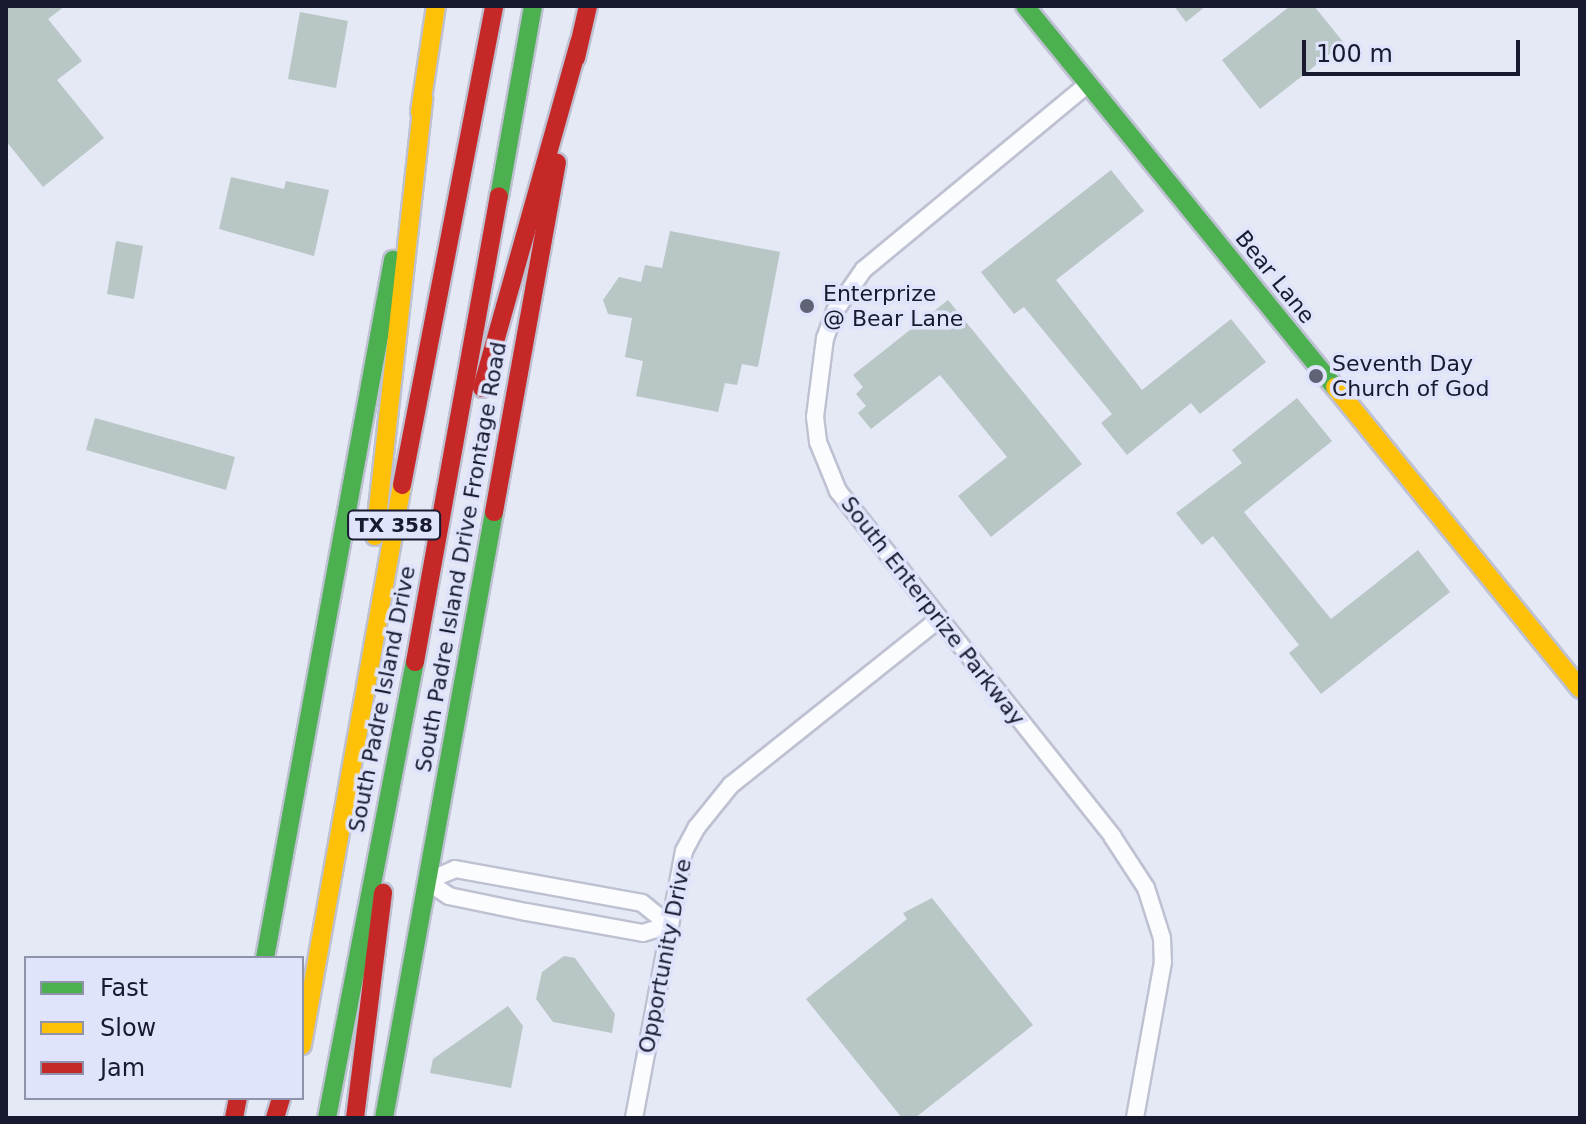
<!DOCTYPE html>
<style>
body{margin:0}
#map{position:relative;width:1586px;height:1124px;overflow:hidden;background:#e5e8f5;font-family:"DejaVu Sans",sans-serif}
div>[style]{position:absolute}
.building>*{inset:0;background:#b8c6c5}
.roads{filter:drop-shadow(2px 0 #bec1d2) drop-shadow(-2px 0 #bec1d2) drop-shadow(0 2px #bec1d2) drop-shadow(0 -2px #bec1d2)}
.street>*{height:16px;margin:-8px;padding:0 8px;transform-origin:8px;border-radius:8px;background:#fbfcfe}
.fast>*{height:18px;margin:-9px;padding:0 9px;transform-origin:9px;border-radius:9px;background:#4caf50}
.slow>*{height:18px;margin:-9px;padding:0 9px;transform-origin:9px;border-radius:9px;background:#ffc107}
.jam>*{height:18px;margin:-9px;padding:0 9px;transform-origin:9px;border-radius:9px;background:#c62828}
.dots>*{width:22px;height:22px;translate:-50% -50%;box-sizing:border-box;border:4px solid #dfe3fb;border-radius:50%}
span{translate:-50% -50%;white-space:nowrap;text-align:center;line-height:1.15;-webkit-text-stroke:7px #dfe3fb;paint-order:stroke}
.shield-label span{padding:2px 6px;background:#dfe3fb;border:2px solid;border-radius:6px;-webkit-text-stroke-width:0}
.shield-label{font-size:20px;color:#181a30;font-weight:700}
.street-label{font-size:22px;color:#181a30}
.poi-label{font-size:22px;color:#181a30}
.left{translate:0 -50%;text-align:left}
.frame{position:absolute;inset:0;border:8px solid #181a30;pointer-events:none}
.legend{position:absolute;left:24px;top:956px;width:280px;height:144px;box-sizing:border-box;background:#dfe3fb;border:2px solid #8f93aa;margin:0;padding:10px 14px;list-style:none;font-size:24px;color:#181a30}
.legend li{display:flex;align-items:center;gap:16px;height:40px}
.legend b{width:40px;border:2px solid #8f93aa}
.scale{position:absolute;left:1302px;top:40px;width:218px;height:36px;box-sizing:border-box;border:4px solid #181a30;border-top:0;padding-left:10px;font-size:24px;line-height:28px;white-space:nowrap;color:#181a30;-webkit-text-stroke:6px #dfe3fb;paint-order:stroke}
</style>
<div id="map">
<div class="building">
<div style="clip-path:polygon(6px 6px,65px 6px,48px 19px,82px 61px,57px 80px,104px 138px,43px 187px,6px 141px)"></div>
<div style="clip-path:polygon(1174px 6px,1206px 6px,1186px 22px)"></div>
<div style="clip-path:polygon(1290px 6px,1314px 6px,1344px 43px,1260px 109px,1222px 60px)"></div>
<div style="clip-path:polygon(300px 12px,348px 21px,336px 88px,288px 79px)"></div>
<div style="clip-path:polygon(1111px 170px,1144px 211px,1056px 280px,1142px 390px,1231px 319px,1266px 362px,1200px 414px,1191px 403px,1127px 455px,1101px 423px,1112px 414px,1024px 307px,1014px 314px,981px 272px)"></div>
<div style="clip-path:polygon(231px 177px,284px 189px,286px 181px,329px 190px,314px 256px,219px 229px)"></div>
<div style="clip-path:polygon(670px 231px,780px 252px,758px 367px,742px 364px,737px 385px,725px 383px,718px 412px,636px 396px,643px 361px,625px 357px,632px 318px,608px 314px,603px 300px,619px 277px,641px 282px,645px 265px,662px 268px)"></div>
<div style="clip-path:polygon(116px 241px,143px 246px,134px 299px,107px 294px)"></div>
<div style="clip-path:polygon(948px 300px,1082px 464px,991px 537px,958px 496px,1007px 457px,940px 375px,871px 429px,858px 413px,866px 406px,856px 394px,863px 387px,853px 375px)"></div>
<div style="clip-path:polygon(1297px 398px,1332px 441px,1244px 512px,1331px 619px,1418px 550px,1450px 592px,1321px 694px,1289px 653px,1299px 645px,1213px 536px,1202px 545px,1176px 513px,1242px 463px,1232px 450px)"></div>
<div style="clip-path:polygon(95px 418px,235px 457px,226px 490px,86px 450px)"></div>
<div style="clip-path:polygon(932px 898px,1033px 1025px,915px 1118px,902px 1118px,806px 999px,907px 919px,903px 913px)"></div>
<div style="clip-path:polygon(564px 956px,575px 958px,615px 1014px,612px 1033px,553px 1022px,536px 999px,542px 972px)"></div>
<div style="clip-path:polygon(508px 1006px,523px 1026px,511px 1088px,430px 1073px,433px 1059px)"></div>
</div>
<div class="roads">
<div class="street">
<div style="left:1088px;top:84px;width:291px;rotate:140.4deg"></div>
<div style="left:864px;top:269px;width:51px;rotate:124.6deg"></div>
<div style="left:835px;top:311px;width:29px;rotate:110deg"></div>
<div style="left:825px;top:338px;width:80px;rotate:97.2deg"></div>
<div style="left:815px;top:417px;width:25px;rotate:83deg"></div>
<div style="left:818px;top:442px;width:53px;rotate:67.8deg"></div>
<div style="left:838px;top:491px;width:441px;rotate:51.5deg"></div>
<div style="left:1112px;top:836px;width:62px;rotate:56.8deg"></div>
<div style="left:1146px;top:888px;width:52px;rotate:72.3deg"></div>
<div style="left:1162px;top:938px;width:24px;rotate:88deg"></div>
<div style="left:1163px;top:962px;width:158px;rotate:100.2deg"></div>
<div style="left:455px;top:869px;width:190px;rotate:10.3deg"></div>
<div style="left:642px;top:903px;width:35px;rotate:39deg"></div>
<div style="left:669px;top:925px;width:27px;rotate:163deg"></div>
<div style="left:643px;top:933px;width:119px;rotate:-169.8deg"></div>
<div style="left:526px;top:912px;width:79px;rotate:-168.3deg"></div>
<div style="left:449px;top:896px;width:27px;rotate:-146deg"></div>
<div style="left:427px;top:881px;width:30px;rotate:-23deg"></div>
<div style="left:634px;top:1118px;width:272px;rotate:-79.4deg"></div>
<div style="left:684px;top:851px;width:27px;rotate:-62deg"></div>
<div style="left:697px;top:827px;width:54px;rotate:-51deg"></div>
<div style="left:731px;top:785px;width:265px;rotate:-38.6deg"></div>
</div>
<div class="fast">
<div style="left:1025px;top:6px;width:491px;rotate:50.9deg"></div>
<div style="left:499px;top:197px;width:194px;rotate:-79.9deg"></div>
<div style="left:265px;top:958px;width:710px;rotate:-79.61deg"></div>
<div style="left:327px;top:1118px;width:464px;rotate:-79.1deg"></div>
<div style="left:384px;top:1118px;width:616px;rotate:-79.71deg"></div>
</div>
<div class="slow">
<div style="left:420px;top:112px;width:107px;rotate:-81.4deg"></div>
<div style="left:1335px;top:387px;width:389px;rotate:50.9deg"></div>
<div style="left:375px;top:536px;width:440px;rotate:-83.7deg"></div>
<div style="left:302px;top:1045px;width:569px;rotate:-79.88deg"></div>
</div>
<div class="jam">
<div style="left:576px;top:58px;width:53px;rotate:-77deg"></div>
<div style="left:482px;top:388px;width:359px;rotate:-74.3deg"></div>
<div style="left:402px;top:485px;width:488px;rotate:-79.1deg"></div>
<div style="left:494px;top:512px;width:355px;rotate:-79.8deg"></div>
<div style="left:415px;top:662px;width:473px;rotate:-79.8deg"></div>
<div style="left:234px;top:1118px;width:20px;rotate:-79deg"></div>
<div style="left:275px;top:1118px;width:21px;rotate:-73deg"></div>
<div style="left:355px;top:1118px;width:227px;rotate:-82.9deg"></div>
</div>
</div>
<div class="dots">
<div style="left:807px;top:306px;background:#606275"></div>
<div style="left:1316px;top:376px;background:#606275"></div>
</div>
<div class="shield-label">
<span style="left:394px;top:525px">TX 358</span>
</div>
<div class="street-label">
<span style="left:1275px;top:277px;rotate:51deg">Bear Lane</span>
<span style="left:461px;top:557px;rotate:-80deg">South Padre Island Drive Frontage Road</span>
<span style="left:933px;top:611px;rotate:52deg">South Enterprize Parkway</span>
<span style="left:382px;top:699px;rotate:-79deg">South Padre Island Drive</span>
<span style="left:665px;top:956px;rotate:-79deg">Opportunity Drive</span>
</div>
<div class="poi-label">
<span class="left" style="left:823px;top:306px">Enterprize<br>@ Bear Lane</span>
<span class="left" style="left:1332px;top:376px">Seventh Day<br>Church of God</span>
</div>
<div class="frame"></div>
<ul class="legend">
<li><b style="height:10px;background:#4caf50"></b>Fast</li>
<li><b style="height:10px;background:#ffc107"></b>Slow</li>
<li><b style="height:10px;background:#c62828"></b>Jam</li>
</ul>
<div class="scale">100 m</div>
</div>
